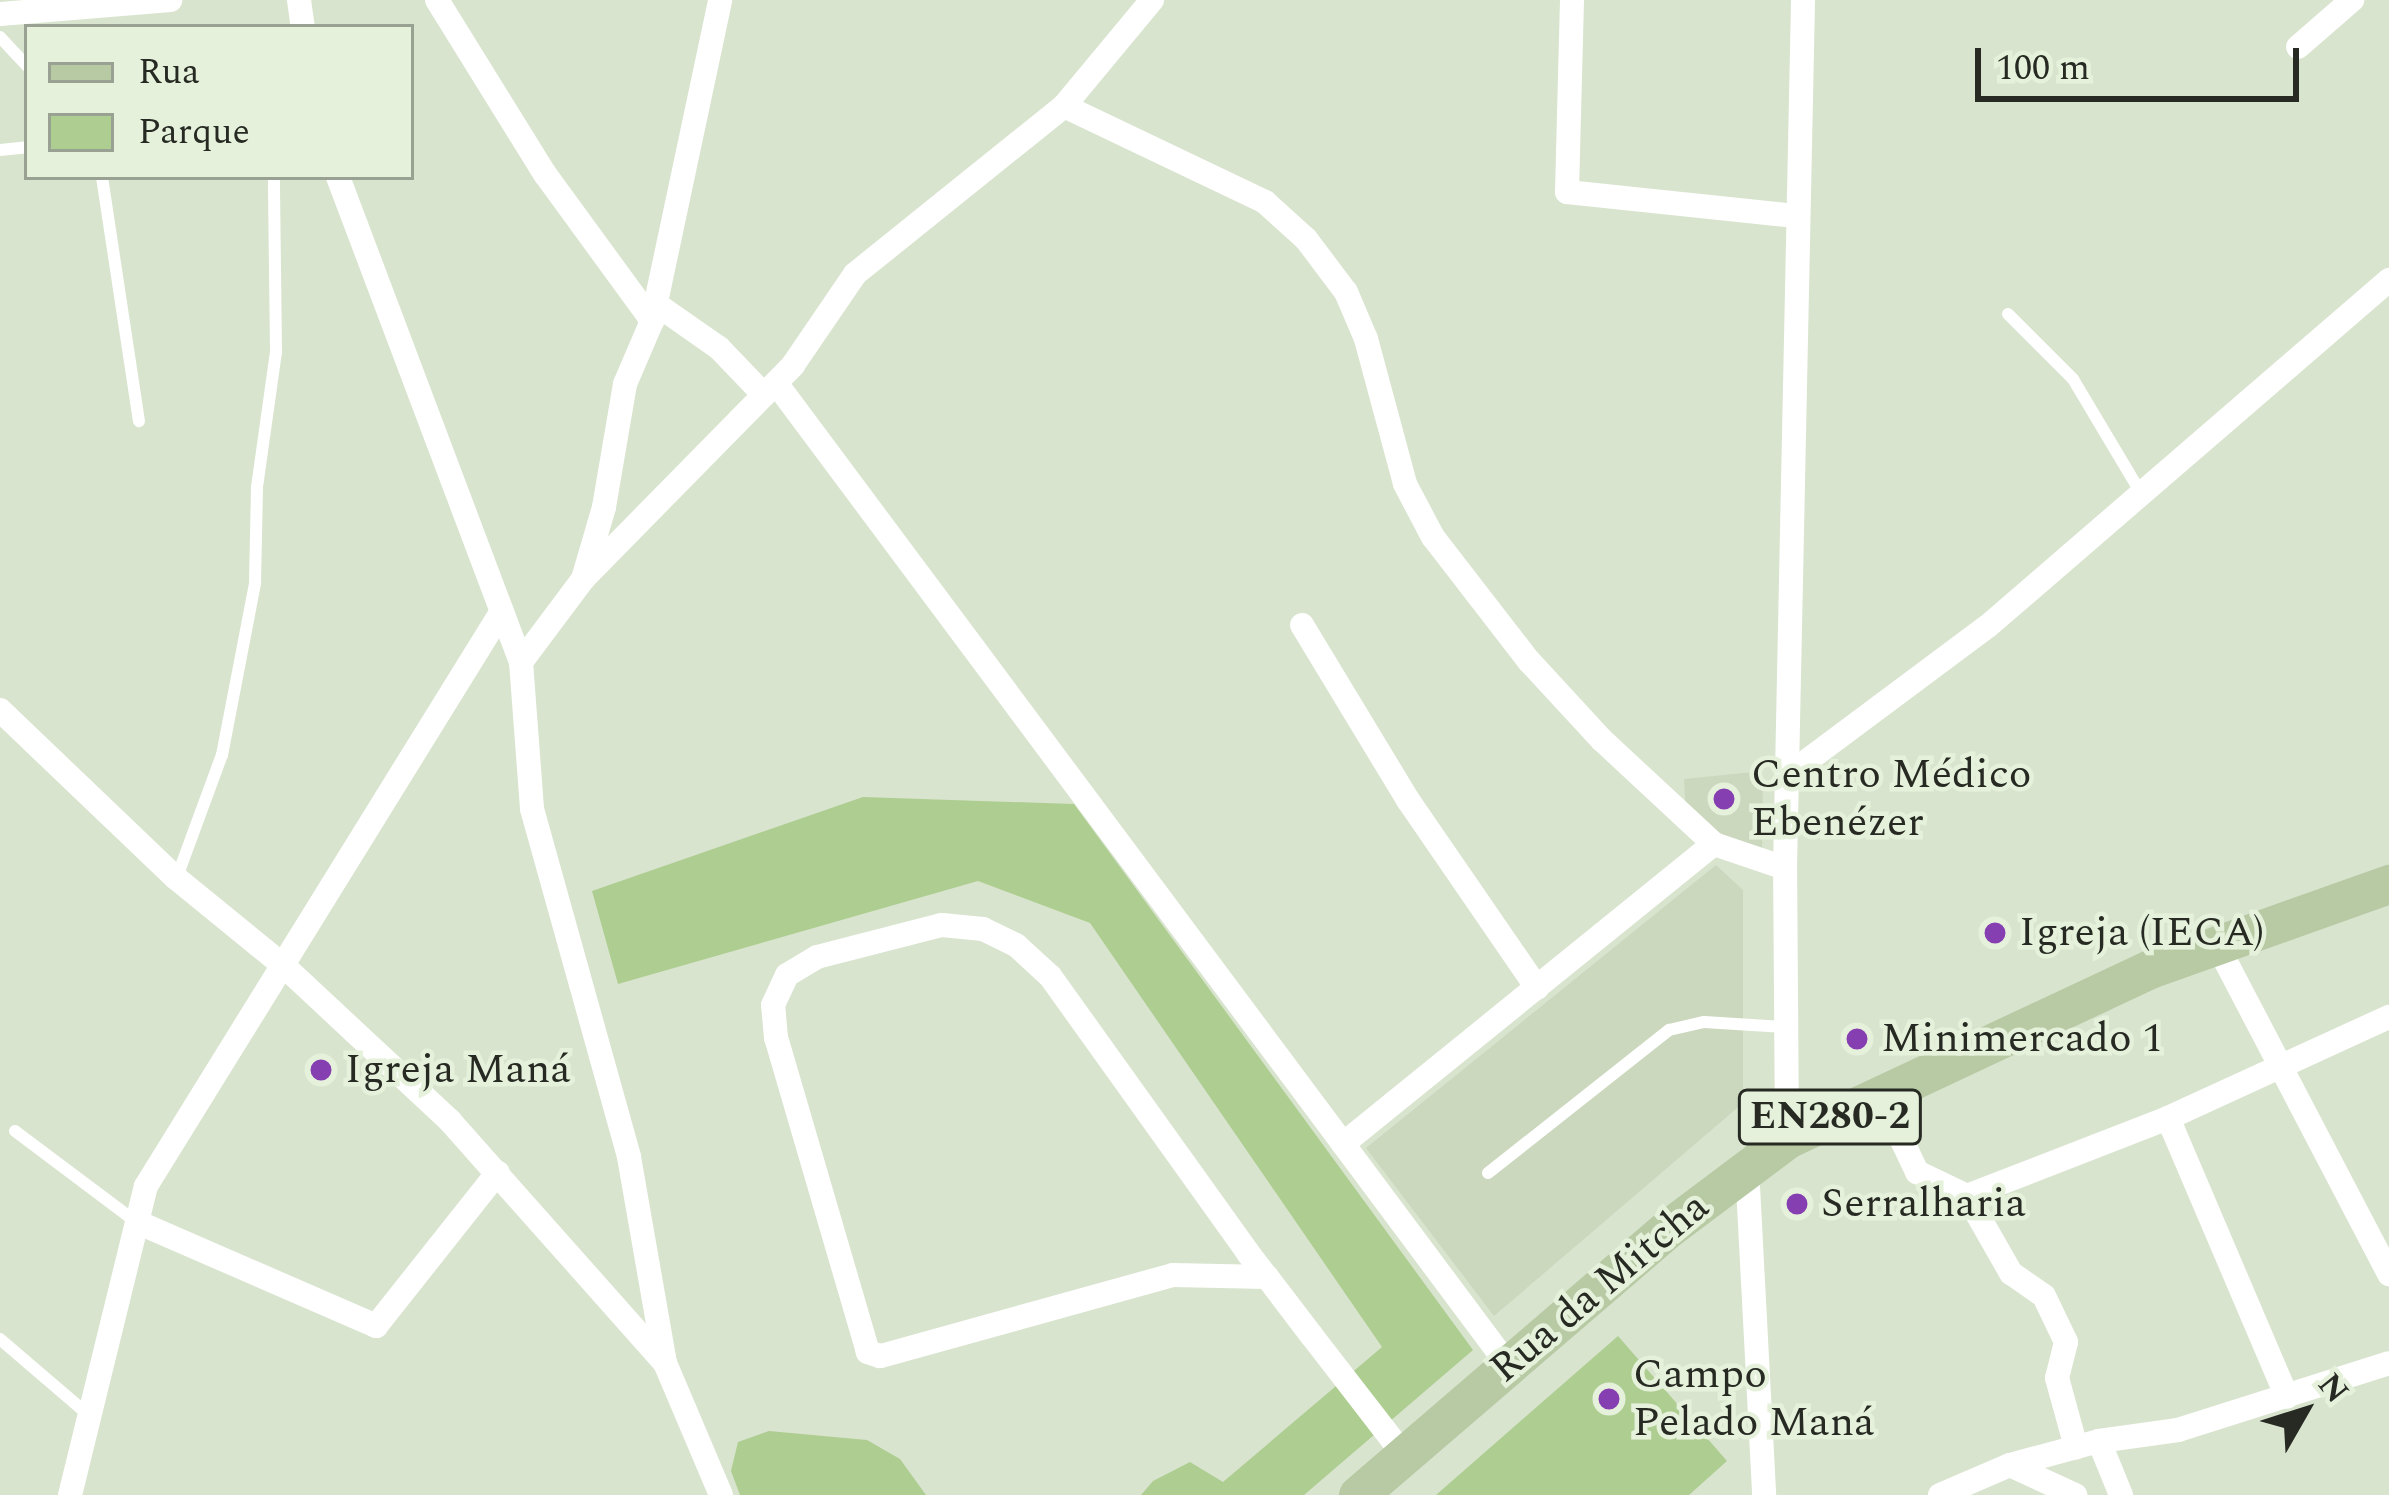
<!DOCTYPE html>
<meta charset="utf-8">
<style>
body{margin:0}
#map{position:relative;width:2389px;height:1495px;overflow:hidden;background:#d9e4cf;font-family:Spectral,serif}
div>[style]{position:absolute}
.built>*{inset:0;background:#cbd8be}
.green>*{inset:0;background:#aecd91}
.service>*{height:12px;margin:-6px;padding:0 6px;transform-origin:6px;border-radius:6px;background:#fff}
.minor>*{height:24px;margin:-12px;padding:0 12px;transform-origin:12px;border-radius:12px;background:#fff}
.primary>*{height:39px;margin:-19.5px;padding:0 19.5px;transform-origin:19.5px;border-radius:19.5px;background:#b7caa4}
.dots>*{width:33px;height:33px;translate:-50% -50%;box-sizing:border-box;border:6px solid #e6f1dc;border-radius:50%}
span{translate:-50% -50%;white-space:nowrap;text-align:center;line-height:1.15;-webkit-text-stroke:9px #e6f1dc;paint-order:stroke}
.shield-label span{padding:3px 9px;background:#e6f1dc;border:3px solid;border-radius:9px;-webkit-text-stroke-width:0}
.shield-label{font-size:39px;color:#262a22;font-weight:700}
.poi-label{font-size:42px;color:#262a22}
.left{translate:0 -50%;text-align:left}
.street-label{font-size:42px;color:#262a22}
.legend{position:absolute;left:24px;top:24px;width:390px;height:156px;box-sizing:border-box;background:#e6f1dc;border:3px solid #99a192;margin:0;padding:15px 21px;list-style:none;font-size:36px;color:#262a22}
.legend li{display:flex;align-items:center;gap:24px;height:60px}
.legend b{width:60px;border:3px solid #99a192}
.north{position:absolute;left:2245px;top:1351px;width:120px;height:120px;-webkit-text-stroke:9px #e6f1dc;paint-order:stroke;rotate:51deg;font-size:33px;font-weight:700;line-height:48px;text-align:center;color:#262a22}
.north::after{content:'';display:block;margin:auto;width:42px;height:54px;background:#262a22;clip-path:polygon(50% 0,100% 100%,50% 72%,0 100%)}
.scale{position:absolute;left:1975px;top:48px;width:324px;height:54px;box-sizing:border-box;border:6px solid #262a22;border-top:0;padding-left:15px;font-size:36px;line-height:42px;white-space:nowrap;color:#262a22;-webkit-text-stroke:9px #e6f1dc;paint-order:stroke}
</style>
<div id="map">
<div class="built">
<div style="clip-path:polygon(1763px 771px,1762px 853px,1686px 818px,1684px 779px)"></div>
<div style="clip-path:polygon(1716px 865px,1743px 890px,1743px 1103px,1494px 1316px,1366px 1148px)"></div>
</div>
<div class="green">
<div style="clip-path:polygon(863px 797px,1074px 804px,1473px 1350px,1304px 1495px,1141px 1495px,1153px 1481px,1190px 1462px,1223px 1482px,1382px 1347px,1090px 923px,978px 881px,618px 984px,592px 891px)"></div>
<div style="clip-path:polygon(1618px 1336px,1727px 1461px,1689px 1495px,1436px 1495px)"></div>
<div style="clip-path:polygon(769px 1431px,867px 1440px,900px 1459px,926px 1495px,740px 1495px,731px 1471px,738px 1442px)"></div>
</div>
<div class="service">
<div style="left:0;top:37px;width:40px;rotate:47deg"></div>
<div style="left:0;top:150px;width:27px;rotate:-6deg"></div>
<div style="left:102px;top:177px;width:247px;rotate:81.4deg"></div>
<div style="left:2008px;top:314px;width:92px;rotate:45deg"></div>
<div style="left:2073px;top:379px;width:133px;rotate:59.2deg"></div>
<div style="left:177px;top:877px;width:130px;rotate:-69.8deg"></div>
<div style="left:222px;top:755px;width:175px;rotate:-79.1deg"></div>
<div style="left:255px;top:583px;width:96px;rotate:-88.8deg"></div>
<div style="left:257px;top:487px;width:137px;rotate:-82deg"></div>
<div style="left:276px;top:351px;width:174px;rotate:-90.7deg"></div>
<div style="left:15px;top:1131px;width:151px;rotate:36.9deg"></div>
<div style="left:1488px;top:1173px;width:231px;rotate:-38.3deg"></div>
<div style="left:1669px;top:1030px;width:36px;rotate:-13deg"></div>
<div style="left:1704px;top:1022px;width:81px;rotate:3.5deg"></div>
<div style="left:0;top:1339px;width:120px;rotate:40.6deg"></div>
</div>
<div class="minor">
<div style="left:299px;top:0;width:27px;rotate:82deg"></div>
<div style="left:437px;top:0;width:205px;rotate:58.2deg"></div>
<div style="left:545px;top:174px;width:182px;rotate:53.9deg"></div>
<div style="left:1572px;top:0;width:192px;rotate:91.5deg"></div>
<div style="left:1567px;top:192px;width:229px;rotate:6deg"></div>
<div style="left:0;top:14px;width:171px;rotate:-4.7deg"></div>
<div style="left:2298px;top:47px;width:72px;rotate:-41deg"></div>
<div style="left:1064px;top:106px;width:223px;rotate:25.5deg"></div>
<div style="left:1265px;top:202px;width:55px;rotate:42.1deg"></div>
<div style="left:1306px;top:239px;width:66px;rotate:53deg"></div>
<div style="left:1346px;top:292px;width:51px;rotate:66.9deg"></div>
<div style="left:1366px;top:339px;width:150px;rotate:74.9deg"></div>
<div style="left:1405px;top:484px;width:60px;rotate:62.2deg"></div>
<div style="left:1433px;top:537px;width:157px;rotate:52.3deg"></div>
<div style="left:1529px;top:661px;width:108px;rotate:47.3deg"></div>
<div style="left:1602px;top:740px;width:153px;rotate:42.9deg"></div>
<div style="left:1714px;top:844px;width:75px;rotate:18.7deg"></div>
<div style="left:338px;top:177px;width:518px;rotate:69.33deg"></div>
<div style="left:521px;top:662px;width:147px;rotate:85.7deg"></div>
<div style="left:532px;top:809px;width:361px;rotate:74.4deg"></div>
<div style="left:629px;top:1157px;width:209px;rotate:80.1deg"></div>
<div style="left:665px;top:1363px;width:143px;rotate:67deg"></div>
<div style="left:656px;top:304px;width:77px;rotate:34.9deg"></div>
<div style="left:719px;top:348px;width:65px;rotate:46.2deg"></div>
<div style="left:776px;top:383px;width:1225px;rotate:53.3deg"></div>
<div style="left:583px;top:579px;width:300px;rotate:-45.5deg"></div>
<div style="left:793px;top:365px;width:110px;rotate:-55.7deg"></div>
<div style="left:855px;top:274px;width:268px;rotate:-38.8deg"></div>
<div style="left:1064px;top:106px;width:138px;rotate:-50.3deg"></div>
<div style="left:1302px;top:625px;width:205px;rotate:58.8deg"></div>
<div style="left:1408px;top:800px;width:228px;rotate:55.5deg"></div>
<div style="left:521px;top:662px;width:104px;rotate:-53.2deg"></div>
<div style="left:583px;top:579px;width:75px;rotate:-73.7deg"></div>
<div style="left:604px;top:507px;width:125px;rotate:-80.3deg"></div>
<div style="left:625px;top:384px;width:69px;rotate:-66.8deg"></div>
<div style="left:652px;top:321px;width:328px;rotate:-78deg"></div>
<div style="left:0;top:710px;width:243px;rotate:43.7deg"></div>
<div style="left:176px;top:878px;width:141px;rotate:39.2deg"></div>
<div style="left:285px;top:967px;width:226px;rotate:43deg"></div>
<div style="left:450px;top:1121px;width:324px;rotate:48.4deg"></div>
<div style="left:1788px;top:775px;width:249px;rotate:-36.7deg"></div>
<div style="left:1988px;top:626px;width:530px;rotate:-40.79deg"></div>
<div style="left:2215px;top:941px;width:376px;rotate:62.4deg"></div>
<div style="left:1879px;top:1092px;width:89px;rotate:64.6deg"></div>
<div style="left:1917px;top:1172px;width:55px;rotate:25.6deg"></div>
<div style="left:1967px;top:1196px;width:89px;rotate:60.3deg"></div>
<div style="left:2011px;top:1273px;width:40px;rotate:34.9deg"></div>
<div style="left:2044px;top:1296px;width:51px;rotate:64.4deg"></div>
<div style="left:2066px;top:1342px;width:37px;rotate:104deg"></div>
<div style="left:2057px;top:1378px;width:72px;rotate:74.6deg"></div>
<div style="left:2168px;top:1118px;width:303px;rotate:66.9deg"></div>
<div style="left:1787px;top:1139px;width:271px;rotate:-90.4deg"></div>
<div style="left:1785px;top:868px;width:868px;rotate:-88.81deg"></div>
<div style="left:1343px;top:1144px;width:477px;rotate:-39deg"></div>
<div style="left:1747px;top:1167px;width:328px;rotate:87deg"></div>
<div style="left:1967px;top:1196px;width:216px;rotate:-21.2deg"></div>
<div style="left:2168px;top:1118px;width:243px;rotate:-24.6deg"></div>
<div style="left:137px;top:1222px;width:261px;rotate:23.5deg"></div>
<div style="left:376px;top:1326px;width:196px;rotate:-51.6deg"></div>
<div style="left:1267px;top:1277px;width:94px;rotate:-178.8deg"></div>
<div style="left:1173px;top:1275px;width:304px;rotate:164.5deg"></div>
<div style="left:880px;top:1356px;width:13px;rotate:-162deg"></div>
<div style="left:868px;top:1352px;width:327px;rotate:-106.3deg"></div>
<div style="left:776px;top:1038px;width:33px;rotate:-95deg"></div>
<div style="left:773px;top:1005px;width:33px;rotate:-65deg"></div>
<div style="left:787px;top:975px;width:35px;rotate:-31deg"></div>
<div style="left:817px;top:957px;width:129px;rotate:-14.4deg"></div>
<div style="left:942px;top:925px;width:41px;rotate:5.6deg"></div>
<div style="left:983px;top:929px;width:37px;rotate:26deg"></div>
<div style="left:1016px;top:945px;width:46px;rotate:42.4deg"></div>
<div style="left:1050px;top:976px;width:340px;rotate:54.4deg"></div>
<div style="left:1248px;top:1253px;width:31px;rotate:52deg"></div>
<div style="left:1267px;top:1277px;width:74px;rotate:52.7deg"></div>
<div style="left:1312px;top:1336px;width:150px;rotate:52.3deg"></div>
<div style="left:2099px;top:1441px;width:58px;rotate:67.8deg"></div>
<div style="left:2010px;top:1465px;width:72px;rotate:24.8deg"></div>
<div style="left:70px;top:1495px;width:318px;rotate:-76.2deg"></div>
<div style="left:146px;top:1186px;width:676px;rotate:-58.24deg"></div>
<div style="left:1940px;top:1495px;width:76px;rotate:-23.2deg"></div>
<div style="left:2010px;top:1465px;width:92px;rotate:-15.1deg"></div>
<div style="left:2099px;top:1441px;width:80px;rotate:-7.9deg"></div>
<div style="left:2178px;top:1430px;width:221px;rotate:-17.6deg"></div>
</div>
<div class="primary">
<div style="left:1358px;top:1495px;width:411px;rotate:-40.7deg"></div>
<div style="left:1670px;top:1227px;width:146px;rotate:-36.9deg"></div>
<div style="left:1787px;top:1139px;width:401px;rotate:-25.1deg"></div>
<div style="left:2150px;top:969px;width:254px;rotate:-19.6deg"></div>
</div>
<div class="dots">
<div style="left:1724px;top:799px;background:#863fb1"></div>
<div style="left:1995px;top:933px;background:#863fb1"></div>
<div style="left:1857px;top:1039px;background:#863fb1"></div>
<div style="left:321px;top:1070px;background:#863fb1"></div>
<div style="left:1797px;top:1204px;background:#863fb1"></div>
<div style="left:1609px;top:1399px;background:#863fb1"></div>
</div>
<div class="shield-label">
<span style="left:1830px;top:1117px">EN280-2</span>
</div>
<div class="poi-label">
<span class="left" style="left:1751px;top:799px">Centro Médico<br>Ebenézer</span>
<span class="left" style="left:2019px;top:933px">Igreja (IECA)</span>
<span class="left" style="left:1881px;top:1039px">Minimercado 1</span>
<span class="left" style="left:345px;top:1070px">Igreja Maná</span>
<span class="left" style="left:1821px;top:1204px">Serralharia</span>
<span class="left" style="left:1633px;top:1399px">Campo<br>Pelado Maná</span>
</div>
<div class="street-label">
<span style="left:1600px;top:1288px;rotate:-40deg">Rua da Mitcha</span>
</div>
<ul class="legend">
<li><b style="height:15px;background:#b7caa4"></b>Rua</li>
<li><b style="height:33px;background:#aecd91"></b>Parque</li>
</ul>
<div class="north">N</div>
<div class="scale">100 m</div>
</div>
